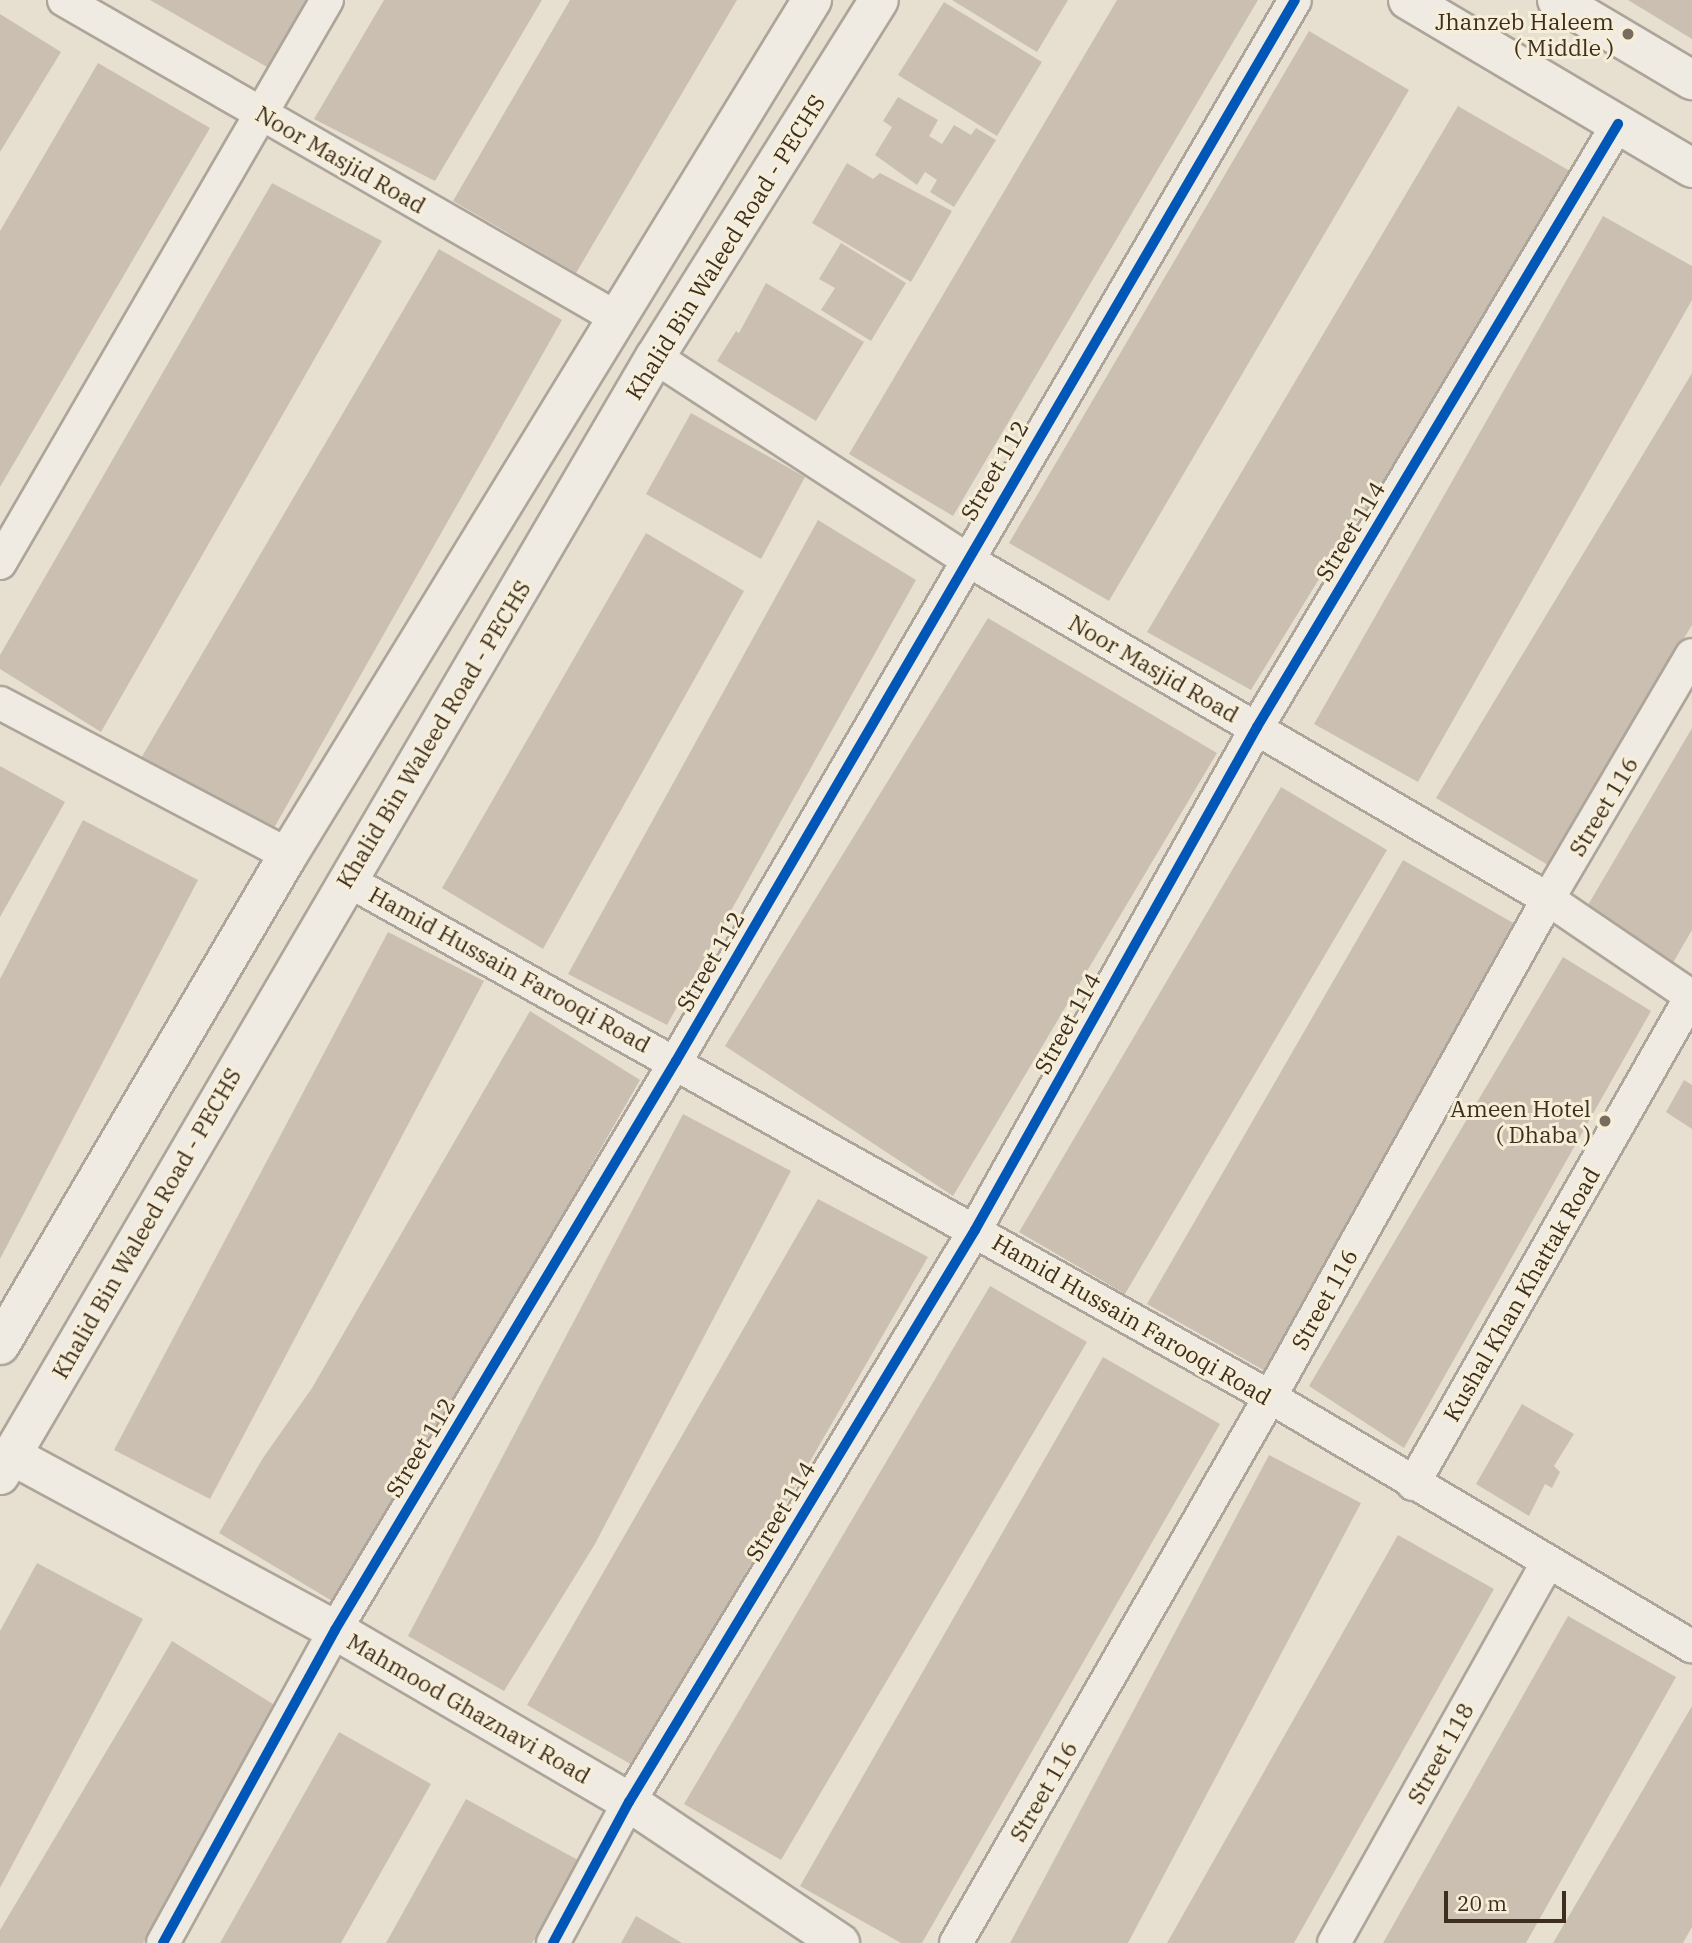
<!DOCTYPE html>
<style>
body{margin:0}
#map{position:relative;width:1692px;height:1943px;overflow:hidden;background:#e7e0d1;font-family:"IBM Plex Serif",serif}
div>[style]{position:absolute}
.building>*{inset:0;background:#cbbfb2}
.roads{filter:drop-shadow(2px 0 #ada599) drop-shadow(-2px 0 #ada599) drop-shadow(0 2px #ada599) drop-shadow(0 -2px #ada599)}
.minor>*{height:32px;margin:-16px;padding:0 16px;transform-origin:16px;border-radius:16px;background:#efebe3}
.tertiary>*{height:38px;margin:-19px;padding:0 19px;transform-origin:19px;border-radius:19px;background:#efebe3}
.secondary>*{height:38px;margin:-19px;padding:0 19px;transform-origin:19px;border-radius:19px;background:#efebe3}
.cycleway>*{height:10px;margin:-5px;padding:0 5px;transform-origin:5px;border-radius:5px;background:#0057b8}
.dots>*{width:19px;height:19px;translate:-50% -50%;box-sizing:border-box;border:4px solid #f7eed8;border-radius:50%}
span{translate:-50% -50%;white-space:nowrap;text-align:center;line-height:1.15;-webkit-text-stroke:6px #f7eed8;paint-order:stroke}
.poi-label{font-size:23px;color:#3d2e20}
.right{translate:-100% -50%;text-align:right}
.street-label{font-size:23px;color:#3d2e20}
.scale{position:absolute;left:1444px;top:1891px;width:122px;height:32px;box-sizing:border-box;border:4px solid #3d2e20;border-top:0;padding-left:9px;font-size:21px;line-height:24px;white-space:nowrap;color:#3d2e20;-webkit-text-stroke:5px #f7eed8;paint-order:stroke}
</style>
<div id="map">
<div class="building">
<div style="clip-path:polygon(150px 0,306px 0,267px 67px)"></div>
<div style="clip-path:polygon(384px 0,542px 0,435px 181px,314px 119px)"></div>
<div style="clip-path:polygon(570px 0,737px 0,576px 273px,453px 201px)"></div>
<div style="clip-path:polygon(952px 0,1068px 0,1037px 52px)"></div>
<div style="clip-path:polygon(1117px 0,1258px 0,953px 516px,849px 454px)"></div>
<div style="clip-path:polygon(1628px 0,1692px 0,1692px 39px)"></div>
<div style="clip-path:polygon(944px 2px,1042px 62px,997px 136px,898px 75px)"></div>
<div style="clip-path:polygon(0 14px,61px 52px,0 152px)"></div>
<div style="clip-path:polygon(1309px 31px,1409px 90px,1109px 601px,1009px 543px)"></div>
<div style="clip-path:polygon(98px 63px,210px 128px,0 487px,0 231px)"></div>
<div style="clip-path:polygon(898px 97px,938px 120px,929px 136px,942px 144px,954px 125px,971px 135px,976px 128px,996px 140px,954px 207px,930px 192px,937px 180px,925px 172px,917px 185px,875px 155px,892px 127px,883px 121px)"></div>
<div style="clip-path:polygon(1458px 106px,1575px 174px,1444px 399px,1343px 540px,1251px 690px,1147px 632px)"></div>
<div style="clip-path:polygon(847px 163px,873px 179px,880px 173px,952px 211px,911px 282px,812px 223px)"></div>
<div style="clip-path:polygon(272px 183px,382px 241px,101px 732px,0 669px,0 655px)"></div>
<div style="clip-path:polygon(1603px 216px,1692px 266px,1692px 300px,1418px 782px,1314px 724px)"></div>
<div style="clip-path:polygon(841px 243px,906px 283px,871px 341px,821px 310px,835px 288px,819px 279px)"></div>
<div style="clip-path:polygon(439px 249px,562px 320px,270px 835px,137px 765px)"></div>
<div style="clip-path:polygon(766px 283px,864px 342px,816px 421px,717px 361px,736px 331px,739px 333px)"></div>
<div style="clip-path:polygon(1692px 373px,1692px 625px,1548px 865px,1436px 798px)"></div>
<div style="clip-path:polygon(691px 413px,805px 477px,761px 559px,646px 494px)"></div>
<div style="clip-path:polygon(818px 520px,916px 580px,667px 1025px,568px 974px)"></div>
<div style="clip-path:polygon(646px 533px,744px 591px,543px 949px,442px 888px)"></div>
<div style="clip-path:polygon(988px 618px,1217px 753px,953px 1196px,725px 1046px)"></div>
<div style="clip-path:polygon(1692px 728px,1692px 930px,1667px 973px,1578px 922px)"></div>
<div style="clip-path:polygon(0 766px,65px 802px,0 917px)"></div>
<div style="clip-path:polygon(1281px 787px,1387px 850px,1125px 1294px,1019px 1232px)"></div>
<div style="clip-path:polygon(83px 820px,198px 880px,0 1259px,0 979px)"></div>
<div style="clip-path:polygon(1403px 860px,1522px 928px,1267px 1372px,1147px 1304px)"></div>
<div style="clip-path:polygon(388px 932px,484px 981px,210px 1499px,114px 1450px)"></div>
<div style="clip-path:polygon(1563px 957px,1651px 1011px,1404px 1448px,1309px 1386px)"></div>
<div style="clip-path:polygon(530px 1011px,640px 1080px,425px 1456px,376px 1526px,332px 1601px,219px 1533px,263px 1458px,312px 1388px)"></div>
<div style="clip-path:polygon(1684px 1080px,1692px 1085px,1692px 1129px,1666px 1112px)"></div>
<div style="clip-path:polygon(683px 1114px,791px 1171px,595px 1544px,504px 1691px,408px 1636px)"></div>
<div style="clip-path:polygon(818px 1199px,928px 1257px,634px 1766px,527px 1705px)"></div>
<div style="clip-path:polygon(990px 1286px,1087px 1342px,781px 1860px,684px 1804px)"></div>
<div style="clip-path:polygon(1103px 1357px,1220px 1424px,922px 1943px,901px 1943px,800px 1886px)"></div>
<div style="clip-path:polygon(1522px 1404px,1574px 1434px,1554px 1466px,1560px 1472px,1552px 1488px,1545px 1484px,1529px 1516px,1476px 1484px)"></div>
<div style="clip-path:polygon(1269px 1455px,1361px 1503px,1128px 1943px,1010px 1943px)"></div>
<div style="clip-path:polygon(1398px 1535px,1494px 1589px,1410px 1738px,1294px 1943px,1167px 1943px)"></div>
<div style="clip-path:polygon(37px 1563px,143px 1619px,0 1888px,0 1631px)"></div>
<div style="clip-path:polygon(1568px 1616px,1676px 1677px,1526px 1943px,1383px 1943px)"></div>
<div style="clip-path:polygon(172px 1641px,284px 1711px,143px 1943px,0 1943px,0 1930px)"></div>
<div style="clip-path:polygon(1692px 1706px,1692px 1927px,1683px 1943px,1553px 1943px)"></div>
<div style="clip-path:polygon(339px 1732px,431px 1784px,341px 1943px,220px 1943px)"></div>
<div style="clip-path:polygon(466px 1799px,578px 1860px,537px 1936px,532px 1943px,386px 1943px)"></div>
<div style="clip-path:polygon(636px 1916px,682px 1943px,621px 1943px)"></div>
</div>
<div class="roads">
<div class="minor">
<div style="left:64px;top:0;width:638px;rotate:29.9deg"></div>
<div style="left:655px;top:357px;width:371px;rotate:33deg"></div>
<div style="left:966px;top:559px;width:674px;rotate:30.29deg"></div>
<div style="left:1548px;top:899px;width:174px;rotate:34.2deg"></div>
<div style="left:0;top:563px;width:651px;rotate:-59.85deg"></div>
<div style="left:0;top:703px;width:326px;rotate:27.8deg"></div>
<div style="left:347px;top:880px;width:1058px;rotate:29.25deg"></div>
<div style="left:1270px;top:1397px;width:490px;rotate:30.6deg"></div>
<div style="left:1413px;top:1484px;width:563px;rotate:-60.29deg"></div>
<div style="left:163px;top:1943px;width:357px;rotate:-61.2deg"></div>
<div style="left:335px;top:1630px;width:663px;rotate:-59.07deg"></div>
<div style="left:676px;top:1061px;width:1228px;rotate:-59.74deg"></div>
<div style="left:553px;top:1943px;width:160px;rotate:-61.7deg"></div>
<div style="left:629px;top:1802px;width:669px;rotate:-58.83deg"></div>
<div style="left:975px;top:1230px;width:577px;rotate:-60.72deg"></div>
<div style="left:1257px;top:727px;width:703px;rotate:-59.09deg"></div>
<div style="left:956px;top:1943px;width:630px;rotate:-60.1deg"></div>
<div style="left:1270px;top:1397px;width:570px;rotate:-60.83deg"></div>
<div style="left:1548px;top:899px;width:283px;rotate:-59.5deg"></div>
<div style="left:1334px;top:1943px;width:436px;rotate:-60.7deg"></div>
</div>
<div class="tertiary">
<div style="left:11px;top:1455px;width:368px;rotate:28.4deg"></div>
<div style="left:335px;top:1630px;width:341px;rotate:30.3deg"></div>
<div style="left:629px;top:1802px;width:254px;rotate:33.8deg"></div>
</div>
<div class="secondary">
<div style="left:1408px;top:0;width:330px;rotate:30.6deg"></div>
<div style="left:1557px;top:0;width:157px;rotate:30.7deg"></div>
<div style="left:0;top:1345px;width:568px;rotate:-59.55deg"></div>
<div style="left:288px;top:855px;width:1003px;rotate:-58.5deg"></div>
<div style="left:0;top:1475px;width:1296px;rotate:-59.64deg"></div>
<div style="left:655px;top:357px;width:421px;rotate:-57.9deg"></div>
</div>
</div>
<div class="cycleway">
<div style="left:163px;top:1943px;width:357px;rotate:-61.2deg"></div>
<div style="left:335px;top:1630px;width:663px;rotate:-59.07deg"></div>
<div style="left:676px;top:1061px;width:1228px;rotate:-59.74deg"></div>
<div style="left:553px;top:1943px;width:160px;rotate:-61.7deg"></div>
<div style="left:629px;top:1802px;width:669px;rotate:-58.83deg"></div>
<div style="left:975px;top:1230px;width:577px;rotate:-60.72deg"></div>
<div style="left:1257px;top:727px;width:703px;rotate:-59.09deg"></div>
</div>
<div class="dots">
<div style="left:1628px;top:34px;background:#786c5e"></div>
<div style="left:1605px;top:1121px;background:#786c5e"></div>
</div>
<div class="poi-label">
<span class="right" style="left:1614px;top:34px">Jhanzeb Haleem<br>( Middle )</span>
<span class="right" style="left:1591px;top:1121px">Ameen Hotel<br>( Dhaba )</span>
</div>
<div class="street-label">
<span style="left:341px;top:159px;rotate:30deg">Noor Masjid Road</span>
<span style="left:725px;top:247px;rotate:-58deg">Khalid Bin Waleed Road - PECHS</span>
<span style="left:994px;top:470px;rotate:-60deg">Street 112</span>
<span style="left:1350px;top:531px;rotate:-59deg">Street 114</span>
<span style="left:1154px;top:668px;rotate:30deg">Noor Masjid Road</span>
<span style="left:433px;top:734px;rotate:-59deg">Khalid Bin Waleed Road - PECHS</span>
<span style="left:1603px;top:806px;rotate:-59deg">Street 116</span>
<span style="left:710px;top:961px;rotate:-60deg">Street 112</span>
<span style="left:510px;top:969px;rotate:29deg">Hamid Hussain Farooqi Road</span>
<span style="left:1067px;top:1023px;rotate:-61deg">Street 114</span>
<span style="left:146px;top:1223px;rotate:-60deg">Khalid Bin Waleed Road - PECHS</span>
<span style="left:1521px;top:1294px;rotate:-60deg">Kushal Khan Khattak Road</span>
<span style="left:1324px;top:1299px;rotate:-61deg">Street 116</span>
<span style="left:1132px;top:1319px;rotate:30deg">Hamid Hussain Farooqi Road</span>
<span style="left:420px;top:1447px;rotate:-59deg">Street 112</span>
<span style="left:780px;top:1511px;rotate:-59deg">Street 114</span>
<span style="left:469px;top:1708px;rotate:30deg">Mahmood Ghaznavi Road</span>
<span style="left:1440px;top:1753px;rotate:-61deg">Street 118</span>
<span style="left:1043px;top:1791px;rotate:-60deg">Street 116</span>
</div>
<div class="scale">20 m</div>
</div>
